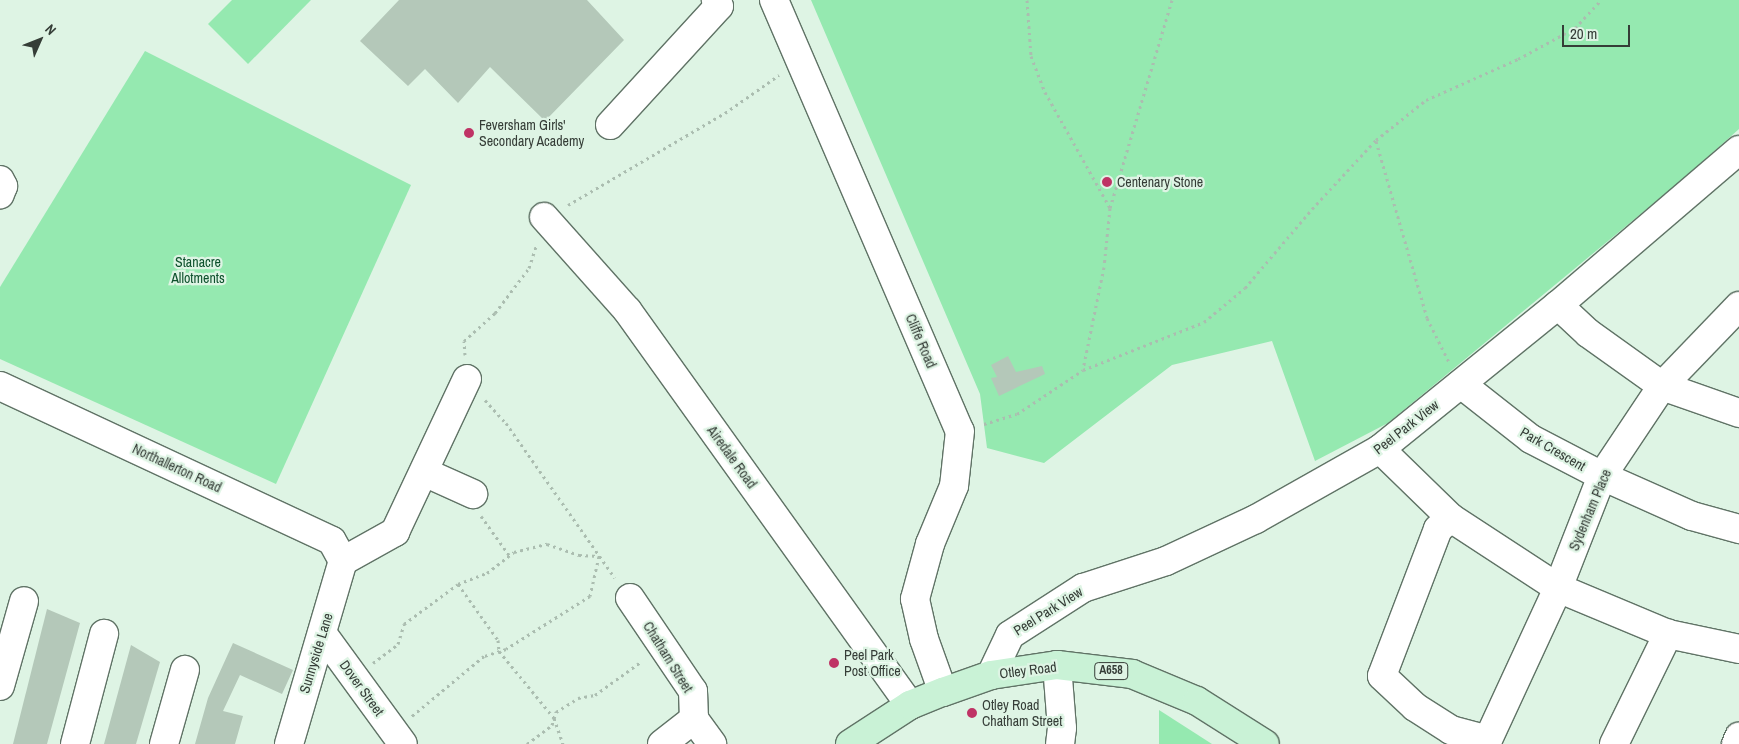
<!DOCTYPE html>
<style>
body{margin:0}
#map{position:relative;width:1739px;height:744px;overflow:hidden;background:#def4e4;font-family:"Archivo Narrow",sans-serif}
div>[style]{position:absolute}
.green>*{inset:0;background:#95e9b0}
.building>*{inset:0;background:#b4c8b9}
.path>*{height:3px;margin-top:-1.5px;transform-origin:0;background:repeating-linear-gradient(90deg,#abbdb0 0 2.5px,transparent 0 6.5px)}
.roads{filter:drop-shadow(1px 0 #607366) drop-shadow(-1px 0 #607366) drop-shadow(0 1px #607366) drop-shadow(0 -1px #607366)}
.minor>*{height:28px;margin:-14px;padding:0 14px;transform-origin:14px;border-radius:14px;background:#fff}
.major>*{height:28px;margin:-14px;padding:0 14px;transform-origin:14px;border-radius:14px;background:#c9f2d6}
.dots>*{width:14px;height:14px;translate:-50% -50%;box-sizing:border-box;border:2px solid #def4e4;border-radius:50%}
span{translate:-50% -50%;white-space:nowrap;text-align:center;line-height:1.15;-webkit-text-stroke:4.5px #def4e4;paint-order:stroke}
.shield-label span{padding:1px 4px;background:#def4e4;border:1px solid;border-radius:4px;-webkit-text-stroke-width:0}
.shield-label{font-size:12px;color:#353d37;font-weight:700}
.poi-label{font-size:14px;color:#353d37}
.left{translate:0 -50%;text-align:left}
.park-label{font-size:14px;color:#0e512d}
.street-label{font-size:14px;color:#353d37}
.north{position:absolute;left:15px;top:15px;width:50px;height:50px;-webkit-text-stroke:4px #def4e4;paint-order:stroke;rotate:46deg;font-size:14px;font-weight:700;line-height:20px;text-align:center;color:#353d37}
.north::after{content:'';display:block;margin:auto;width:18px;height:22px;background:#353d37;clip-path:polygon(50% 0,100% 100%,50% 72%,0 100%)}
.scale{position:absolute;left:1562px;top:25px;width:68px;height:22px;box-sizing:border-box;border:2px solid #353d37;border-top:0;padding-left:6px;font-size:15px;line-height:18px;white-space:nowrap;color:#353d37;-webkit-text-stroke:4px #def4e4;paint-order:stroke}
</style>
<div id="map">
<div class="green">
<div style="clip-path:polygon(232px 0,311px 0,248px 64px,208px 24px)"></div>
<div style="clip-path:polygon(811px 0,1739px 0,1739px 129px,1683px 179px,1388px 423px,1315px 461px,1272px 341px,1172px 365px,1044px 463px,987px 448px,980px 394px)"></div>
<div style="clip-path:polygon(145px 51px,411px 185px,276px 484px,0 359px,0 287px)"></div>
<div style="clip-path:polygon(1159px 710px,1212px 744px,1159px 744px)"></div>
</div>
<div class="building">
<div style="clip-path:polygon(399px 0,587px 0,624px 40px,545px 121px,490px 67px,458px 103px,425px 69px,408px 86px,360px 41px)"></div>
<div style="clip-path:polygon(1008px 356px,1016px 372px,1042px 366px,1045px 374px,999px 396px,991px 378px,997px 377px,991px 365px)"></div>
<div style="clip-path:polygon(47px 609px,80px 623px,47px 744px,13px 744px)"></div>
<div style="clip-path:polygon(233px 643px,293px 670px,282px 694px,240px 675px,223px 711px,243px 716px,235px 744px,195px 744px,208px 698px)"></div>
<div style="clip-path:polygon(131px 645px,160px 662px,136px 744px,104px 744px)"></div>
</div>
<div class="path">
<div style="left:1027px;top:0;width:56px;rotate:85.9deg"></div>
<div style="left:1031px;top:56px;width:39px;rotate:69deg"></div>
<div style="left:1045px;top:92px;width:133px;rotate:60.7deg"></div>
<div style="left:1110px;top:208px;width:59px;rotate:95.8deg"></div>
<div style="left:1104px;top:267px;width:104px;rotate:101.6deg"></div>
<div style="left:1376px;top:141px;width:184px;rotate:73.9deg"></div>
<div style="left:1427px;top:318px;width:49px;rotate:63.4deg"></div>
<div style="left:568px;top:205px;width:182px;rotate:-30.4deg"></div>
<div style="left:725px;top:113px;width:66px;rotate:-35.1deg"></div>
<div style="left:1110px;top:208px;width:217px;rotate:-73.4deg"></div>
<div style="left:465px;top:355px;width:14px;rotate:-94deg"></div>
<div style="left:464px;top:341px;width:42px;rotate:-42.1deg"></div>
<div style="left:495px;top:313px;width:56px;rotate:-52.9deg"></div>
<div style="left:529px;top:268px;width:23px;rotate:-72deg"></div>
<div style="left:485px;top:400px;width:31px;rotate:48deg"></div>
<div style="left:506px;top:423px;width:189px;rotate:54.9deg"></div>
<div style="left:984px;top:424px;width:34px;rotate:-17deg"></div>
<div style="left:1017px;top:414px;width:79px;rotate:-33.7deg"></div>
<div style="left:1083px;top:370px;width:130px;rotate:-21.6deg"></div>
<div style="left:1204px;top:322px;width:53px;rotate:-39.7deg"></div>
<div style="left:1245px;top:288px;width:104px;rotate:-49.7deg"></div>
<div style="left:1312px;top:209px;width:94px;rotate:-47.2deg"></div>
<div style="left:1376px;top:140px;width:64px;rotate:-38.7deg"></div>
<div style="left:1426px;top:100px;width:101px;rotate:-24deg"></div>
<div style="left:1518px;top:59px;width:65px;rotate:-28.5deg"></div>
<div style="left:1575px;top:28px;width:38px;rotate:-47deg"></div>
<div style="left:481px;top:516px;width:48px;rotate:54.3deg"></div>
<div style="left:458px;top:584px;width:69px;rotate:54.5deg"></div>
<div style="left:498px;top:640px;width:11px;rotate:85deg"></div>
<div style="left:499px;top:651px;width:87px;rotate:50.6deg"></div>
<div style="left:554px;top:718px;width:28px;rotate:71deg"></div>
<div style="left:373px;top:663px;width:31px;rotate:-37deg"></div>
<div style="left:398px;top:644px;width:21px;rotate:-73deg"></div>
<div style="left:404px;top:624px;width:67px;rotate:-36.5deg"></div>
<div style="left:458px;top:584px;width:31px;rotate:-21deg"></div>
<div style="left:487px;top:573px;width:34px;rotate:-38deg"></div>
<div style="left:514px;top:552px;width:34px;rotate:-14deg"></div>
<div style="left:547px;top:544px;width:34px;rotate:19deg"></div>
<div style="left:579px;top:555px;width:20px;rotate:3deg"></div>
<div style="left:599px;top:556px;width:41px;rotate:102.7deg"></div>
<div style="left:590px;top:596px;width:99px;rotate:147.8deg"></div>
<div style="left:506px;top:649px;width:23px;rotate:162deg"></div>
<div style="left:484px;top:656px;width:94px;rotate:140.2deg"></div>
<div style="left:527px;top:744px;width:31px;rotate:-37deg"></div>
<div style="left:552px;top:725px;width:14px;rotate:-73deg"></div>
<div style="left:556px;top:712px;width:26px;rotate:-32deg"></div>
<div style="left:578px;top:698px;width:17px;rotate:-10deg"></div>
<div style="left:595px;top:695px;width:58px;rotate:-35.9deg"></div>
</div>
<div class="roads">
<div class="minor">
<div style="left:774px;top:0;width:469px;rotate:66.7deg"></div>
<div style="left:960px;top:431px;width:55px;rotate:96.2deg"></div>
<div style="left:954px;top:486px;width:63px;rotate:112.5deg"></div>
<div style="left:930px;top:544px;width:57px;rotate:105.3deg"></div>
<div style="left:915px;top:599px;width:41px;rotate:77.3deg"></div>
<div style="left:924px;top:639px;width:56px;rotate:70.3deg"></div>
<div style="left:610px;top:125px;width:161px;rotate:-47.5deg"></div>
<div style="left:719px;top:6px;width:7px;rotate:-117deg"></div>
<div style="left:0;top:180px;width:7px;rotate:63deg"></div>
<div style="left:3px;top:186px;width:9px;rotate:111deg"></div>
<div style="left:544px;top:217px;width:125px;rotate:48.3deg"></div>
<div style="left:627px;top:310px;width:486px;rotate:54.4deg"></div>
<div style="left:1558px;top:305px;width:41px;rotate:43deg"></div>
<div style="left:1588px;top:333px;width:91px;rotate:35.6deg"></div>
<div style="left:1662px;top:386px;width:82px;rotate:19.3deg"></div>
<div style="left:1461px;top:384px;width:89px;rotate:38.2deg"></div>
<div style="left:1531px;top:439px;width:80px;rotate:27.5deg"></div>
<div style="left:1602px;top:476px;width:98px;rotate:24deg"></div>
<div style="left:1692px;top:516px;width:49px;rotate:15.5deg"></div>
<div style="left:0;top:386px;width:366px;rotate:25deg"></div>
<div style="left:332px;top:541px;width:23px;rotate:61deg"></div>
<div style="left:1380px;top:449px;width:99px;rotate:44.2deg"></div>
<div style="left:1451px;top:518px;width:128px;rotate:33.2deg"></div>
<div style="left:1558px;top:588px;width:119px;rotate:22.7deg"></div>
<div style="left:1668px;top:634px;width:73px;rotate:11.9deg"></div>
<div style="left:424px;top:472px;width:54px;rotate:24.2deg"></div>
<div style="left:1451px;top:518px;width:17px;rotate:140deg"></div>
<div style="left:1438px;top:529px;width:157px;rotate:110.9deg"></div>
<div style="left:1382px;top:676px;width:45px;rotate:43.2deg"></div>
<div style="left:1415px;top:707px;width:43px;rotate:32.6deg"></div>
<div style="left:1451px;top:730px;width:38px;rotate:15deg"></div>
<div style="left:343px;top:561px;width:60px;rotate:-29.1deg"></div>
<div style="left:395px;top:532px;width:169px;rotate:-64.8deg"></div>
<div style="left:630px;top:598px;width:112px;rotate:55.9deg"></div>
<div style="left:693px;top:691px;width:28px;rotate:88deg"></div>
<div style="left:694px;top:719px;width:31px;rotate:54deg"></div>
<div style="left:322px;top:633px;width:137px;rotate:53.9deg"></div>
<div style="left:1057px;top:665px;width:63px;rotate:85.5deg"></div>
<div style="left:1062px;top:728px;width:16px;rotate:97deg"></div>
<div style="left:991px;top:675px;width:44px;rotate:-64.6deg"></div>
<div style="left:1010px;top:635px;width:87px;rotate:-32.8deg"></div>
<div style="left:1083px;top:588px;width:87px;rotate:-18deg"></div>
<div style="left:1166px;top:561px;width:99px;rotate:-25deg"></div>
<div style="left:1256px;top:519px;width:142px;rotate:-29.4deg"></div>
<div style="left:1380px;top:449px;width:229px;rotate:-39deg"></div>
<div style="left:1558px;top:305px;width:238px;rotate:-40.6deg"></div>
<div style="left:0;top:686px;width:88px;rotate:-74.2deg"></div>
<div style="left:75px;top:744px;width:114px;rotate:-75.2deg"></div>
<div style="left:164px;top:744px;width:77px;rotate:-74.2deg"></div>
<div style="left:289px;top:744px;width:191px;rotate:-73.6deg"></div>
<div style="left:662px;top:744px;width:41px;rotate:-38deg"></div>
<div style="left:1486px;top:744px;width:172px;rotate:-65.2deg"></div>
<div style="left:1558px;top:588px;width:120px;rotate:-68.6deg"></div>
<div style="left:1602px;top:476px;width:108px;rotate:-56.3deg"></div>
<div style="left:1662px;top:386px;width:111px;rotate:-46.1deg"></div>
<div style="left:1614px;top:744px;width:123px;rotate:-63.9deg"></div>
<div style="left:1736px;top:744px;width:8px;rotate:-67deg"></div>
</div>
<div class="major">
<div style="left:850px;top:744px;width:72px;rotate:-33deg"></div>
<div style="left:910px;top:705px;width:35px;rotate:-22deg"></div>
<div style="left:943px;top:692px;width:51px;rotate:-19.5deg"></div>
<div style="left:991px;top:675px;width:67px;rotate:-8.6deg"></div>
<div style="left:1057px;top:665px;width:76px;rotate:6.8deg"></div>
<div style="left:1132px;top:674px;width:70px;rotate:22.6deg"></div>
<div style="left:1197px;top:701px;width:80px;rotate:32.3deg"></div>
</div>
</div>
<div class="dots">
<div style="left:469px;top:133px;background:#bf3365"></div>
<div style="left:1107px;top:182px;background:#bf3365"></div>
<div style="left:834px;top:663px;background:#bf3365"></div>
<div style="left:972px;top:713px;background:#bf3365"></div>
</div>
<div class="shield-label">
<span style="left:1111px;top:671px">A658</span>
</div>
<div class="poi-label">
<span class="left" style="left:479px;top:133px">Feversham Girls'<br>Secondary Academy</span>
<span class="left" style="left:1117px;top:182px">Centenary Stone</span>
<span class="left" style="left:844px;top:663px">Peel Park<br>Post Office</span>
<span class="left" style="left:982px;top:713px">Otley Road<br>Chatham Street</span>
</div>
<div class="park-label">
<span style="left:198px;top:270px">Stanacre<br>Allotments</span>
</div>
<div class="street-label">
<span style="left:921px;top:341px;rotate:67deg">Cliffe Road</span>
<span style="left:1406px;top:427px;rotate:-38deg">Peel Park View</span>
<span style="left:1553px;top:449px;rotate:30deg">Park Crescent</span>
<span style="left:732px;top:457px;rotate:54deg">Airedale Road</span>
<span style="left:177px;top:468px;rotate:25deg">Northallerton Road</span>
<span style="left:1590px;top:510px;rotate:-67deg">Sydenham Place</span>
<span style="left:1048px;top:611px;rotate:-32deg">Peel Park View</span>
<span style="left:316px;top:653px;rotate:-73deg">Sunnyside Lane</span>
<span style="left:668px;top:657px;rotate:58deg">Chatham Street</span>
<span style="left:1028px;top:670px;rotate:-7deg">Otley Road</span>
<span style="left:362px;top:688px;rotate:54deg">Dover Street</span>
</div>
<div class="north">N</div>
<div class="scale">20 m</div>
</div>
